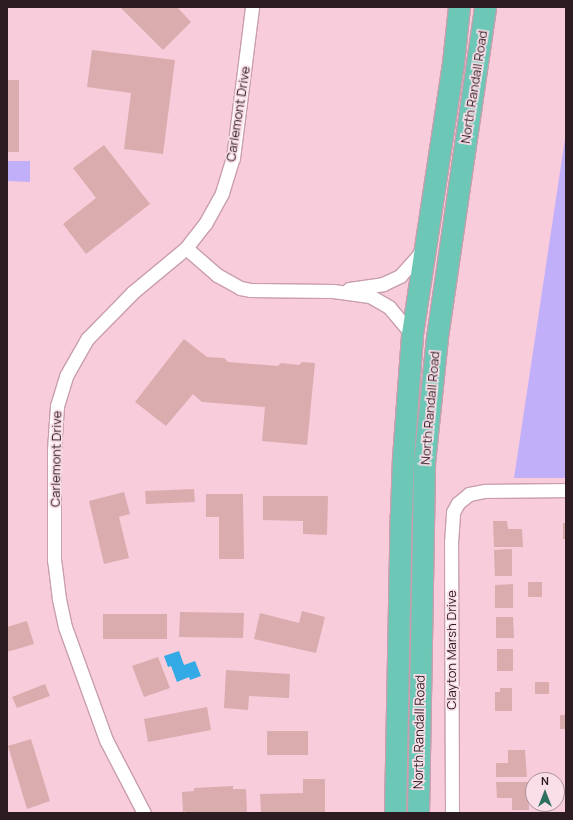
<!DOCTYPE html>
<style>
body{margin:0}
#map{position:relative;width:573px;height:820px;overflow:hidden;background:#f8ccdb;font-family:Manrope,sans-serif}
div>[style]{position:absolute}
.green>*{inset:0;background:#c2affa}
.water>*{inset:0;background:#33aae6}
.building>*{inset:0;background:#daacae}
.roads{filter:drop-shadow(1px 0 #c99ead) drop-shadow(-1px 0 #c99ead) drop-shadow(0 1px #c99ead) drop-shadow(0 -1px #c99ead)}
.street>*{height:13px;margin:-6.5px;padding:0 6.5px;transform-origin:6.5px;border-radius:6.5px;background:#fff}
.primary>*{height:21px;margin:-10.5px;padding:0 10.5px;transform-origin:10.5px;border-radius:10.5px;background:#6dc7b7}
span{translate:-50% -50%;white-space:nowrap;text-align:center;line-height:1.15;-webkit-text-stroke:3.5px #fadee8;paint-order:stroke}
.street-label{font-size:13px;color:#2c1c21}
.frame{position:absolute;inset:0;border:8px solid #2c1c21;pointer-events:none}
.north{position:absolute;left:525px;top:772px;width:40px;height:40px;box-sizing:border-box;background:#fadee8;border:1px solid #a89098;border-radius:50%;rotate:0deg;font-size:11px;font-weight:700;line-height:16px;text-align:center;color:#2c1c21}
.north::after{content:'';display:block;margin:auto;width:14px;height:18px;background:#2d7060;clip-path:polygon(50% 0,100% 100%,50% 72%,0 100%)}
</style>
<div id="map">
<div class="green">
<div style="clip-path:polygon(566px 132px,566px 478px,514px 478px)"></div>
<div style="clip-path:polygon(7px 161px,30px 161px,30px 182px,7px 181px)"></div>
</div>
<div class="water">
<div style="clip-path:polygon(179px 651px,184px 665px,195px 661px,201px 676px,190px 680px,189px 677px,177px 682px,171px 666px,168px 667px,164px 656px)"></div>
</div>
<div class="building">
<div style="clip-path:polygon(120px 7px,177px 7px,191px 22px,163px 50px)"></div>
<div style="clip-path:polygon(92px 50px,175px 60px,163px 154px,124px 149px,131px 93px,87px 87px)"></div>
<div style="clip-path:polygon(7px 80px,19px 80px,19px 152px,7px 152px)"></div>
<div style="clip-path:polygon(104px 145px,150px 204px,86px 254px,63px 224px,96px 198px,73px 168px)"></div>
<div style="clip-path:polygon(184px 339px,207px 357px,224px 358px,228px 362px,278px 366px,281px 363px,299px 365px,302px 362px,315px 363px,307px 445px,262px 441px,265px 407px,202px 402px,193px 394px,166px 426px,135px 402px)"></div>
<div style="clip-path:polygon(194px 489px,195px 502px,146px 504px,145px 491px)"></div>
<div style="clip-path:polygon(124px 492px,130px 514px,119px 517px,129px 558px,104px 564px,89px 501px)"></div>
<div style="clip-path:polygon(206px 494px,243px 494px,244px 559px,219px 559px,219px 517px,206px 517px)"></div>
<div style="clip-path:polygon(263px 496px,328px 496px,327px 535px,303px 534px,303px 521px,263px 520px)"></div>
<div style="clip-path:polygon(493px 521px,507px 521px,508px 529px,522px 529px,523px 547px,494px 547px)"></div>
<div style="clip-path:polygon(563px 523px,566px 523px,566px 539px,563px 539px)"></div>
<div style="clip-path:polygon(512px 549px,512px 576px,495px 576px,494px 550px)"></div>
<div style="clip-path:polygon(528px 582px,542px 582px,542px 597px,528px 597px)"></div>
<div style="clip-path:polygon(513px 584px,513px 608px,495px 608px,495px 585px)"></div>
<div style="clip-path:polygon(302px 611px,325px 617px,316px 653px,254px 639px,260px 613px,299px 623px)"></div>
<div style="clip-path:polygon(180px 612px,244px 613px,243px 638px,179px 637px)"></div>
<div style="clip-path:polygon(103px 614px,167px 614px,167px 639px,103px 639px)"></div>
<div style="clip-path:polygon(496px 617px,513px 617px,514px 638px,496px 638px)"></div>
<div style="clip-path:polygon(27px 621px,34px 644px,7px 652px,7px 627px)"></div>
<div style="clip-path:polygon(497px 649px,513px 649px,513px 671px,497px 671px)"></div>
<div style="clip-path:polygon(158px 657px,170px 688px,144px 697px,132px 666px)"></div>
<div style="clip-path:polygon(226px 670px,290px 674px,289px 698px,249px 696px,248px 710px,224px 708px)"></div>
<div style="clip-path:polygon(535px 682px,549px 682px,549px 694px,535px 694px)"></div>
<div style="clip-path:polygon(45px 684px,50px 696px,17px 708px,12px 697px)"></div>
<div style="clip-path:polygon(500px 688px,512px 688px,512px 711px,495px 711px,495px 692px,500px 692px)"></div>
<div style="clip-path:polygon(207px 707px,211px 730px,148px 742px,144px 719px)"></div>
<div style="clip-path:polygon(560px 715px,566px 715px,566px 729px,560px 729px)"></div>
<div style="clip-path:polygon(267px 731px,308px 731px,308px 755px,267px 755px)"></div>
<div style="clip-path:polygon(31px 739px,50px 801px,27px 809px,8px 746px)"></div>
<div style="clip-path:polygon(508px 750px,525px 750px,527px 777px,496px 777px,496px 763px,508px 763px)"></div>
<div style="clip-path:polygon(303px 779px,325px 779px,325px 813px,261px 813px,260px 794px,303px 793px)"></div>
<div style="clip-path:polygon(496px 782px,528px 782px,529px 810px,512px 810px,512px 798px,497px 798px)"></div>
<div style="clip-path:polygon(233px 786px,233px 789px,246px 789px,247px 812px,185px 813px,185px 811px,183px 812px,182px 792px,194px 791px,194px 788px)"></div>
</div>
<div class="roads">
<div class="street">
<div style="left:186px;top:248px;width:41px;rotate:41.1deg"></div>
<div style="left:217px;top:275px;width:26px;rotate:29deg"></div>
<div style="left:240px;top:288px;width:10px;rotate:11deg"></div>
<div style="left:250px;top:290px;width:83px;rotate:0.7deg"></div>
<div style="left:333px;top:291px;width:37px;rotate:8deg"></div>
<div style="left:370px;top:296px;width:22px;rotate:30deg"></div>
<div style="left:389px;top:307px;width:35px;rotate:50deg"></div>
<div style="left:349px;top:289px;width:34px;rotate:-8deg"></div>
<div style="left:383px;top:284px;width:19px;rotate:-25deg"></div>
<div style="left:400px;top:276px;width:27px;rotate:-48deg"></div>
<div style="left:418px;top:256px;width:8px;rotate:-60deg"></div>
<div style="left:144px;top:813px;width:82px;rotate:-117.5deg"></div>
<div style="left:106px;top:740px;width:120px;rotate:-109.9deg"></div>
<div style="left:65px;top:627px;width:29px;rotate:-102deg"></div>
<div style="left:59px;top:599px;width:38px;rotate:-97deg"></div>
<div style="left:54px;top:561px;width:111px;rotate:-90deg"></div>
<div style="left:54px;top:450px;width:44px;rotate:-86.1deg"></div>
<div style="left:57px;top:406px;width:31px;rotate:-73deg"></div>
<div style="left:66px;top:376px;width:43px;rotate:-60.4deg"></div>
<div style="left:87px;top:339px;width:66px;rotate:-45.6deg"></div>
<div style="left:133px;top:292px;width:69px;rotate:-39.7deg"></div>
<div style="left:186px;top:248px;width:31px;rotate:-52deg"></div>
<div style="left:205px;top:224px;width:35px;rotate:-61deg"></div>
<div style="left:222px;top:193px;width:37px;rotate:-73deg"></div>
<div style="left:233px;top:158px;width:152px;rotate:-82.8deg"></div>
<div style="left:452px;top:813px;width:270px;rotate:-90.2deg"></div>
<div style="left:451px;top:543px;width:31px;rotate:-86deg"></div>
<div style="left:453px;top:512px;width:10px;rotate:-61deg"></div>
<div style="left:458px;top:503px;width:14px;rotate:-39deg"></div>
<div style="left:469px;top:494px;width:16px;rotate:-11deg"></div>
<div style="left:485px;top:491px;width:81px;rotate:-0.7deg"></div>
</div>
<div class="primary">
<div style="left:395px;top:813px;width:299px;rotate:-88.9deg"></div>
<div style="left:401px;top:514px;width:56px;rotate:-88deg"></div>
<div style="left:403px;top:458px;width:124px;rotate:-85.8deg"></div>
<div style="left:412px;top:334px;width:274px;rotate:-81.4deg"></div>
<div style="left:453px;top:63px;width:56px;rotate:-83.9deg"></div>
<div style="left:418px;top:813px;width:350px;rotate:-89deg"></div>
<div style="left:424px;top:463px;width:127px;rotate:-84.1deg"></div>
<div style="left:437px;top:337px;width:333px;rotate:-81.7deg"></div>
</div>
</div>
<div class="street-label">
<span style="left:474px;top:87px;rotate:-81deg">North Randall Road</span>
<span style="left:238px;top:114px;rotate:-81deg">Carlemont Drive</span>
<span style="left:430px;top:408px;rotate:-85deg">North Randall Road</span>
<span style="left:56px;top:459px;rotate:-89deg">Carlemont Drive</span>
<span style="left:451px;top:650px;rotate:-90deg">Clayton Marsh Drive</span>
<span style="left:419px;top:732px;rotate:-89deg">North Randall Road</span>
</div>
<div class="frame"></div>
<div class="north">N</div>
</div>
